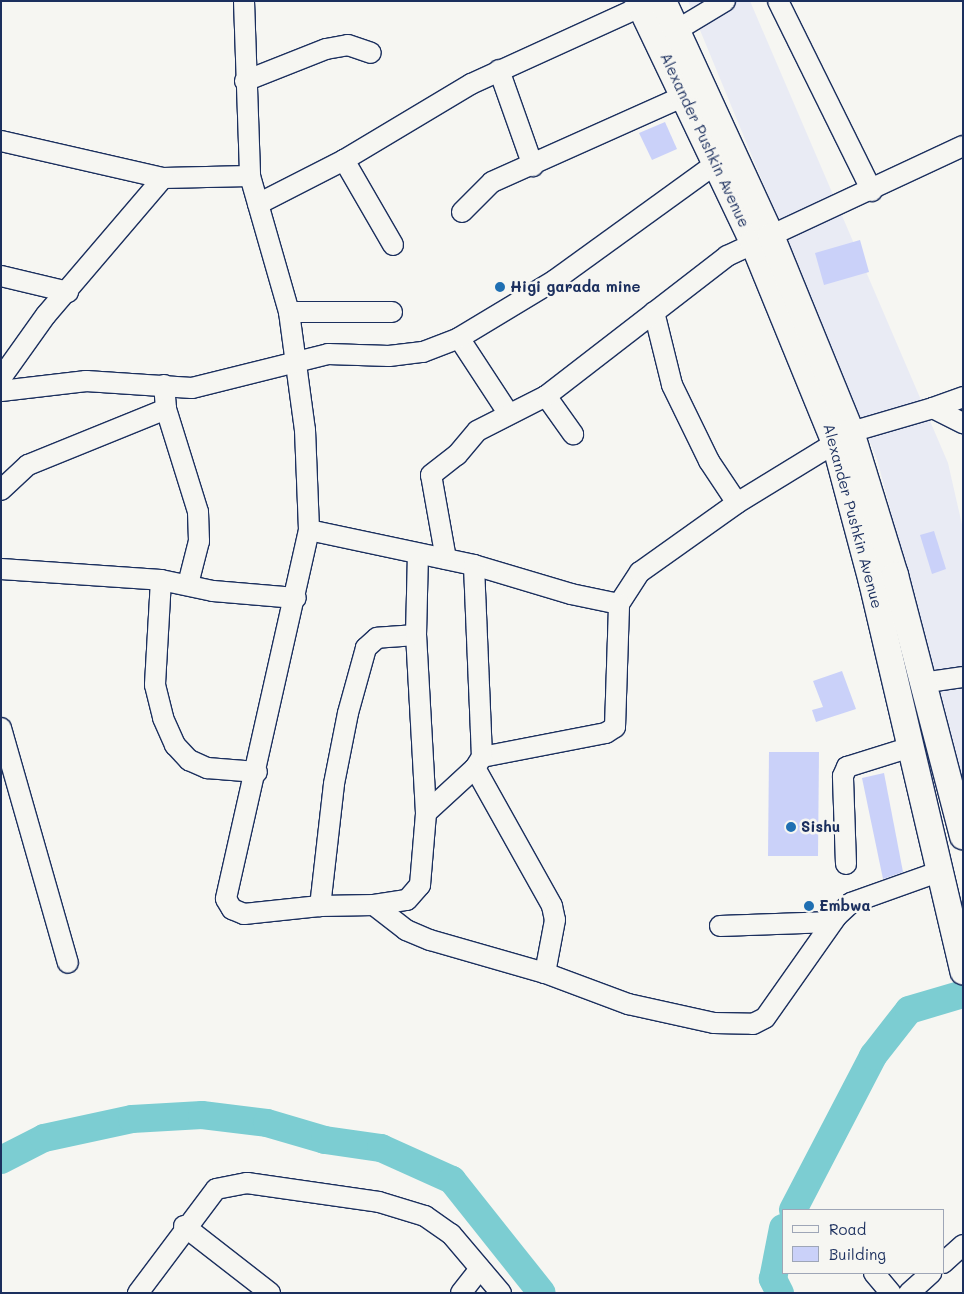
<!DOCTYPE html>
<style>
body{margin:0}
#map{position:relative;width:964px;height:1294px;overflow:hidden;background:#f6f6f2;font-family:Mali,sans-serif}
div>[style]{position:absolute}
.built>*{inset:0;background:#e9ebf4}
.river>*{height:28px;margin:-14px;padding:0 14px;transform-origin:14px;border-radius:14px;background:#7ccdd2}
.building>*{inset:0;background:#cad1f9}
.roads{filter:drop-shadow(1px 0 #1b2f5e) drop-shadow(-1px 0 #1b2f5e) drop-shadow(0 1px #1b2f5e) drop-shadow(0 -1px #1b2f5e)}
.minor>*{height:20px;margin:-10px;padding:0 10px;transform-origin:10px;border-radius:10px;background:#f6f6f2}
.major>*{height:26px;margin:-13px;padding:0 13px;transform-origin:13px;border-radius:13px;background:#f6f6f2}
.dots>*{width:14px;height:14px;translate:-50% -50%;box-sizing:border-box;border:2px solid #f6f6f2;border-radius:50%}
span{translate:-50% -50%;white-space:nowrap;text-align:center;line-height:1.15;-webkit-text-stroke:5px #f6f6f2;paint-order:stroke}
.street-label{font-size:15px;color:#1b2f5e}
.poi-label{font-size:15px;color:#1b2f5e;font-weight:700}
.left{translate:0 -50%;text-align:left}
.frame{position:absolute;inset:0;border:2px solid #1b2f5e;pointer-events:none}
.legend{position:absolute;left:782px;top:1209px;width:162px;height:65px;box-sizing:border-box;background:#f6f6f2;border:1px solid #9ea6b7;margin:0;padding:6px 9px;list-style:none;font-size:15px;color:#1b2f5e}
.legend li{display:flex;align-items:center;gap:10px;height:25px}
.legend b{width:25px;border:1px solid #9ea6b7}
</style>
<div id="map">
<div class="built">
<div style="clip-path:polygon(688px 1px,750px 1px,948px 463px,963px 529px,963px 786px,877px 459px)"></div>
</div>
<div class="river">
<div style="left:1px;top:1160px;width:48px;rotate:-27.1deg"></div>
<div style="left:44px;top:1138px;width:90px;rotate:-12.2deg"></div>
<div style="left:132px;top:1119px;width:70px;rotate:-3.3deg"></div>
<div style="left:202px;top:1115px;width:65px;rotate:7deg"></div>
<div style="left:267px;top:1123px;width:60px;rotate:16.3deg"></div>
<div style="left:325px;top:1140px;width:57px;rotate:8.1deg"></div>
<div style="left:381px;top:1148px;width:78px;rotate:24.3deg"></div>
<div style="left:452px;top:1180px;width:144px;rotate:51.5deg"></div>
<div style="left:793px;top:1210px;width:174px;rotate:-62.5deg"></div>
<div style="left:873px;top:1056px;width:58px;rotate:-52deg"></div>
<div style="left:909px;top:1010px;width:56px;rotate:-16.5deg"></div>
<div style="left:780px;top:1293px;width:16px;rotate:-117deg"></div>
<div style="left:773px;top:1279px;width:52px;rotate:-78.9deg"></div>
</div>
<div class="building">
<div style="clip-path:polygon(665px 122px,677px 149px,652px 160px,639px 133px)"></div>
<div style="clip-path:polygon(860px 240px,869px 272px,824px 285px,815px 253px)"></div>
<div style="clip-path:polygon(934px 531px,946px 569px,932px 574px,920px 535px)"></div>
<div style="clip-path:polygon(842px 671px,856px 709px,816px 722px,812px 710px,823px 707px,813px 681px)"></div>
<div style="clip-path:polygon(769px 752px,819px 752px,818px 856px,768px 856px)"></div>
<div style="clip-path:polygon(884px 773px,903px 872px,883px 879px,862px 778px)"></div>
</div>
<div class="roads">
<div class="minor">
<div style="left:244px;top:1px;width:175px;rotate:88deg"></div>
<div style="left:778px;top:1px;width:212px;rotate:63.7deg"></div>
<div style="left:677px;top:30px;width:56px;rotate:-31.1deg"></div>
<div style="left:499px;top:70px;width:102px;rotate:70.5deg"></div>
<div style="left:245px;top:81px;width:87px;rotate:-21.6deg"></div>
<div style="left:326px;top:49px;width:22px;rotate:-10deg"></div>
<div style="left:348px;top:45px;width:24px;rotate:19deg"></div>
<div style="left:1px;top:141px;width:166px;rotate:12.9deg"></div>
<div style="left:163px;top:178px;width:87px;rotate:-1.3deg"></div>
<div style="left:250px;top:176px;width:141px;rotate:74deg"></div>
<div style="left:289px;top:312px;width:119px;rotate:82.3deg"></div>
<div style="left:305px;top:430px;width:100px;rotate:87.7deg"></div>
<div style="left:309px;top:530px;width:378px;rotate:102.7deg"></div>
<div style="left:226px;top:899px;width:12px;rotate:59deg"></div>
<div style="left:232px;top:909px;width:13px;rotate:23deg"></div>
<div style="left:244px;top:914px;width:76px;rotate:-6deg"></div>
<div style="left:344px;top:160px;width:98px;rotate:60deg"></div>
<div style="left:258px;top:204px;width:97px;rotate:-27.1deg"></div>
<div style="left:344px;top:160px;width:148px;rotate:-30.9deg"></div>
<div style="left:471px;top:84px;width:186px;rotate:-24.5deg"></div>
<div style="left:462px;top:212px;width:42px;rotate:-45deg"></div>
<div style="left:492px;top:182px;width:210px;rotate:-24.1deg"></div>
<div style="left:1px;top:276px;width:69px;rotate:13.4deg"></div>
<div style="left:289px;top:312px;width:103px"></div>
<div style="left:654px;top:312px;width:75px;rotate:76.1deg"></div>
<div style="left:672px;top:385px;width:85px;rotate:64deg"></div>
<div style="left:709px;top:461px;width:50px;rotate:56.3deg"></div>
<div style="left:459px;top:338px;width:90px;rotate:56.8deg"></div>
<div style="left:1px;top:378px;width:77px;rotate:-54.5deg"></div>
<div style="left:46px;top:315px;width:180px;rotate:-49.5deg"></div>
<div style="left:164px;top:385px;width:24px;rotate:85deg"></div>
<div style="left:166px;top:409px;width:108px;rotate:72.7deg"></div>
<div style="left:198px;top:512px;width:29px;rotate:88deg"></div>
<div style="left:199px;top:541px;width:44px;rotate:104.3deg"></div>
<div style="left:1px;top:391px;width:86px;rotate:-6.7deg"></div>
<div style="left:86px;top:381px;width:106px;rotate:3.8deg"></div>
<div style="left:192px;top:388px;width:140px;rotate:-14deg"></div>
<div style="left:328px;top:354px;width:61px;rotate:1.9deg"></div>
<div style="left:389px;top:356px;width:34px;rotate:-7deg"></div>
<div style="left:423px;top:352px;width:39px;rotate:-21deg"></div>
<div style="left:459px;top:338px;width:112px;rotate:-31.1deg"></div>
<div style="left:555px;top:280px;width:198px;rotate:-35.9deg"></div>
<div style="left:546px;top:396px;width:47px;rotate:54.6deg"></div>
<div style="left:933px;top:408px;width:32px;rotate:-20deg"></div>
<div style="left:851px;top:432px;width:85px;rotate:-16.3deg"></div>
<div style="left:933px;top:408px;width:34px;rotate:27deg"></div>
<div style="left:1px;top:490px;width:37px;rotate:-43deg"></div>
<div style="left:28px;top:465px;width:149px;rotate:-22.1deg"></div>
<div style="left:309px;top:530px;width:169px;rotate:12deg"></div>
<div style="left:474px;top:565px;width:101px;rotate:16.6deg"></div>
<div style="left:571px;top:594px;width:49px;rotate:11.8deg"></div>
<div style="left:619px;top:604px;width:38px;rotate:-57deg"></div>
<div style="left:640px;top:572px;width:119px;rotate:-35.4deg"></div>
<div style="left:737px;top:503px;width:115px;rotate:-31.5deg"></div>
<div style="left:446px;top:559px;width:85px;rotate:-100.1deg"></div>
<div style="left:431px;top:475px;width:33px;rotate:-38deg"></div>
<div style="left:457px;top:455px;width:31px;rotate:-50deg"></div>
<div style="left:477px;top:431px;width:77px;rotate:-26.9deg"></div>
<div style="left:546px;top:396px;width:229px;rotate:-37.7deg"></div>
<div style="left:727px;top:256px;width:260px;rotate:-25deg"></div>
<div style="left:1px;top:569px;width:160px;rotate:3.9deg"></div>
<div style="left:161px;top:580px;width:53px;rotate:11.9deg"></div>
<div style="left:213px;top:591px;width:83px;rotate:4.8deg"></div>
<div style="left:161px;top:580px;width:105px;rotate:93.3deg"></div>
<div style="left:155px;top:685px;width:34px;rotate:76deg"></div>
<div style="left:163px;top:718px;width:30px;rotate:66deg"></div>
<div style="left:175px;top:745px;width:21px;rotate:47deg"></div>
<div style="left:189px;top:760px;width:20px;rotate:24deg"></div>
<div style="left:207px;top:768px;width:50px;rotate:4.6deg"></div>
<div style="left:416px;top:635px;width:39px;rotate:176deg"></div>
<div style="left:377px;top:638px;width:15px;rotate:138deg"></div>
<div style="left:366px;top:648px;width:67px;rotate:105.5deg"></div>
<div style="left:348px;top:713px;width:72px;rotate:101.2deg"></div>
<div style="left:334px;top:784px;width:123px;rotate:96.5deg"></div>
<div style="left:320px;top:906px;width:54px;rotate:-1.1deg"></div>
<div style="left:374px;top:905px;width:33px;rotate:-9deg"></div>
<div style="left:407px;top:900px;width:20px;rotate:-49deg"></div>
<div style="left:420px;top:885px;width:72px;rotate:-85.2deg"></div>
<div style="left:426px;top:813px;width:178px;rotate:-93.2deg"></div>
<div style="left:416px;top:635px;width:80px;rotate:-88.6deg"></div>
<div style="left:922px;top:683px;width:41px;rotate:-8.3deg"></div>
<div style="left:1px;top:728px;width:244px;rotate:74.1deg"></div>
<div style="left:482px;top:757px;width:126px;rotate:-11deg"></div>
<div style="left:606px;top:733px;width:11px;rotate:-34deg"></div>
<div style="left:615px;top:727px;width:123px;rotate:-88.1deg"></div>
<div style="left:475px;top:768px;width:158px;rotate:60.8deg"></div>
<div style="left:552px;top:906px;width:14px;rotate:78deg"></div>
<div style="left:555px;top:920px;width:54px;rotate:100.7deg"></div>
<div style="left:426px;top:813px;width:67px;rotate:-42.6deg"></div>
<div style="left:475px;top:768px;width:13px;rotate:-58deg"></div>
<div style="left:482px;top:757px;width:192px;rotate:-92.4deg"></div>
<div style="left:846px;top:864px;width:88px;rotate:-92deg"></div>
<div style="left:843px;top:776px;width:10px;rotate:-66deg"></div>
<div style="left:847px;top:767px;width:67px;rotate:-17.4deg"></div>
<div style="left:374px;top:905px;width:41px;rotate:38deg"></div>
<div style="left:406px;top:930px;width:26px;rotate:23deg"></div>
<div style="left:430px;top:940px;width:120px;rotate:16deg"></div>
<div style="left:545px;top:973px;width:89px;rotate:20.5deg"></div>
<div style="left:628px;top:1004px;width:88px;rotate:12.5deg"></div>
<div style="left:714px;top:1023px;width:39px;rotate:1deg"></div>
<div style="left:753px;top:1024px;width:13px;rotate:-27deg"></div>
<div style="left:765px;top:1018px;width:125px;rotate:-54.8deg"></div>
<div style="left:837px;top:916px;width:19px;rotate:-43deg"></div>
<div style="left:851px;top:903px;width:92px;rotate:-19.6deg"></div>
<div style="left:720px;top:926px;width:112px;rotate:-2deg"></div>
<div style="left:184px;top:1226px;width:109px;rotate:37.9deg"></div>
<div style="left:943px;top:1263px;width:27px;rotate:-42deg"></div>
<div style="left:874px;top:1273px;width:26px;rotate:50deg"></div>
<div style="left:138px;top:1293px;width:130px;rotate:-53.1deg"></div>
<div style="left:216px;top:1189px;width:32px;rotate:-11deg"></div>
<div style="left:247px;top:1183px;width:133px;rotate:8.2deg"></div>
<div style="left:379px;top:1202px;width:48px;rotate:16.9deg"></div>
<div style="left:425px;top:1216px;width:32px;rotate:35deg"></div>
<div style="left:451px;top:1234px;width:77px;rotate:49.7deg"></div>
<div style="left:461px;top:1293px;width:31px;rotate:-52deg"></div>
<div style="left:909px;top:1293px;width:30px;rotate:-42deg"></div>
</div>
<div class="major">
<div style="left:638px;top:1px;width:267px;rotate:64.5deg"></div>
<div style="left:753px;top:242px;width:217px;rotate:67.8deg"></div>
<div style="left:835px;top:443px;width:144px;rotate:75.1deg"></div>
<div style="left:872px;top:582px;width:400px;rotate:76.8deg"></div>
<div style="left:663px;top:1px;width:259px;rotate:65.3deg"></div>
<div style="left:771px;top:236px;width:212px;rotate:67.8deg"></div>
<div style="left:851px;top:432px;width:150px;rotate:72.9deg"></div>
<div style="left:895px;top:575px;width:270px;rotate:75.4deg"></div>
</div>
</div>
<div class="dots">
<div style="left:500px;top:287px;background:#1f6fb2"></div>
<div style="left:791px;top:827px;background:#1f6fb2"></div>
<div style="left:809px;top:906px;background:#1f6fb2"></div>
</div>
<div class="street-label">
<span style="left:705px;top:140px;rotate:65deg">Alexander Pushkin Avenue</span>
<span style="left:853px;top:516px;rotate:75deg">Alexander Pushkin Avenue</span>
</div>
<div class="poi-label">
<span class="left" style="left:510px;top:287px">Higi garada mine</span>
<span class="left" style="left:801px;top:827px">Sishu</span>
<span class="left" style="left:819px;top:906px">Embwa</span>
</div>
<div class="frame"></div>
<ul class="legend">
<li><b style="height:6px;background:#f6f6f2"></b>Road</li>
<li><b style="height:14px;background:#cad1f9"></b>Building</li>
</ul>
</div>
